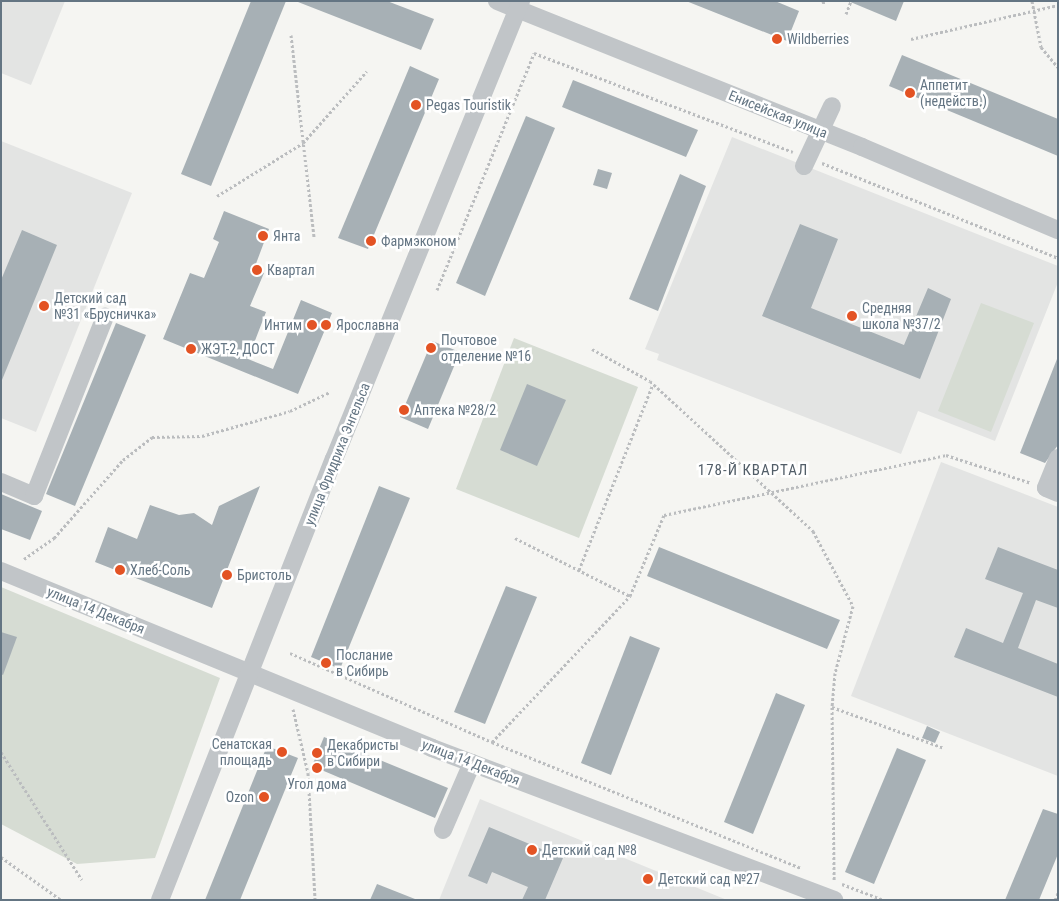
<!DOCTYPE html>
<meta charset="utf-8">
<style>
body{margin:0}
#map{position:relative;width:1059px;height:901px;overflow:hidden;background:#f5f5f2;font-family:"Roboto Condensed",sans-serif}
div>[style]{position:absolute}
.built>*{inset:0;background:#e3e4e3}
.green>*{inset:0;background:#d6dcd3}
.building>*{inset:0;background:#a7b0b5}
.path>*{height:3px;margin-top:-1.5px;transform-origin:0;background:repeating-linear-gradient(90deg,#bbbdbf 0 2.5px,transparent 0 5px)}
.minor>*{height:18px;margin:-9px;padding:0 9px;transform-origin:9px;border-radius:9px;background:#c1c5c8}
.dots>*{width:14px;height:14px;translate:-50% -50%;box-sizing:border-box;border:2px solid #fff;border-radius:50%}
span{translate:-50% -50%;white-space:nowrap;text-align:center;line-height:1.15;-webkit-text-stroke:5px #fff;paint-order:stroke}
.poi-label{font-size:14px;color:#647583}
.left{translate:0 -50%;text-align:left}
.right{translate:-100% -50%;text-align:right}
.street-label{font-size:14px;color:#647583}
.neighbourhood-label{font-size:15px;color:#525e68;letter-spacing:1px}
.frame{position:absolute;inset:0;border:2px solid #647583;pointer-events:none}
</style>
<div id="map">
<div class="built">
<div style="clip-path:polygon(1px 1px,65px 1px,31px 85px,1px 73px)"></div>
<div style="clip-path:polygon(732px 137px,1058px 266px,1058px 282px,995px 441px,918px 411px,901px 454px,657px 360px,659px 354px,645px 349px)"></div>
<div style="clip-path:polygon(1px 141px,132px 193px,36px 432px,1px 418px)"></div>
<div style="clip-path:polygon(941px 462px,1058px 507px,1058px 776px,851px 696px)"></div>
<div style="clip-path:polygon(480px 799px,727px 900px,439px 900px)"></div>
</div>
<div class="green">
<div style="clip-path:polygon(981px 303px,1034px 323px,991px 432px,938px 411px)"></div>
<div style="clip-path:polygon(514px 338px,638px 387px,579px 538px,456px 489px)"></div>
<div style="clip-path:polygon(1px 587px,220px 678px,155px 858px,77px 864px,1px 824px)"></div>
</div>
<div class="building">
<div style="clip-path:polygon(251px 1px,286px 1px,211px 186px,181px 174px)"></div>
<div style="clip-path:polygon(387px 1px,434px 19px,421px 50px,298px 2px)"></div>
<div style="clip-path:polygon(686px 1px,775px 1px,799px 11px,787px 41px)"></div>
<div style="clip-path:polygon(848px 1px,904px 1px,896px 21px)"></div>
<div style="clip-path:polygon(902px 55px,1058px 119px,1058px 156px,889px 86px)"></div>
<div style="clip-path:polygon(410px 66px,439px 79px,368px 249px,338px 238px)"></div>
<div style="clip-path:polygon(573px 80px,698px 130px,686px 157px,562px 107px)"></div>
<div style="clip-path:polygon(526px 116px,555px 128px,485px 296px,456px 283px)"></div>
<div style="clip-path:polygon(598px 169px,612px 173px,607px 189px,593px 185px)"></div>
<div style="clip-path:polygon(680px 174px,706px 186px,658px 311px,629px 299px)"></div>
<div style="clip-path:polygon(224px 211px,269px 229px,254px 269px,264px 273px,250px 306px,266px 312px,248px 359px,273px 369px,301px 300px,332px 313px,298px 394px,163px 339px,190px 273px,204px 278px,219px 242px,213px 239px)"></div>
<div style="clip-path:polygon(800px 224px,838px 239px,811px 308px,904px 345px,928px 288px,951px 299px,920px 379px,762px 316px)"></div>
<div style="clip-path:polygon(22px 230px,57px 245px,2px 380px,1px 280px)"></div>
<div style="clip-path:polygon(116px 323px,146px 335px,75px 506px,46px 494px)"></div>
<div style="clip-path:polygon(432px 341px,460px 352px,428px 429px,400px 417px)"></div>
<div style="clip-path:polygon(1057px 359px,1058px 445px,1045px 463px,1020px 453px)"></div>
<div style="clip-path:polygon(527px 384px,566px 400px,537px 466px,500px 450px)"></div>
<div style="clip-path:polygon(260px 486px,212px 608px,95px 562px,108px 527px,137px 539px,150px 505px,179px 515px,194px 513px,212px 525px,219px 506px)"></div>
<div style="clip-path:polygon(379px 486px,410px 498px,340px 669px,311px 657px)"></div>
<div style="clip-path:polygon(1px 494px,42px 511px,30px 540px,1px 529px)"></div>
<div style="clip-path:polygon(659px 547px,840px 620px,827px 649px,647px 576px)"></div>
<div style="clip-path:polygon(998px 547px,1058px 570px,1058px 608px,1036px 600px,1018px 648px,1058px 664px,1058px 697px,954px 657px,966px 628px,1003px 643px,1023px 593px,985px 579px)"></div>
<div style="clip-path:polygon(506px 586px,537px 597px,485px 724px,454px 712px)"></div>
<div style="clip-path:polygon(1px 632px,17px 637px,3px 675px,1px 674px)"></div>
<div style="clip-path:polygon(630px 636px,660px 648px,611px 775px,581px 763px)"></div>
<div style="clip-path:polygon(776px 693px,805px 705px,753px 834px,724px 822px)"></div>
<div style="clip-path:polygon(927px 726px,940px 732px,935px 743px,922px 738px)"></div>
<div style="clip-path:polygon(324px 737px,448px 788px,435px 818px,312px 766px)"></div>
<div style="clip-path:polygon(267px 746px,298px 758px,240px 900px,205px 900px)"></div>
<div style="clip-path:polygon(897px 748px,926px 760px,874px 884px,845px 872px)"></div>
<div style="clip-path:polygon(1043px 809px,1058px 814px,1058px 854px,1039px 900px,1005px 900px)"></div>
<div style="clip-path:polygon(489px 827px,563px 858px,545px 900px,522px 900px,528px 887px,492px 872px,487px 884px,468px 876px)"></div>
<div style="clip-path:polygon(377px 884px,415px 899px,414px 900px,370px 900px)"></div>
</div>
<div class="path">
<div style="left:823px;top:1px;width:3px;rotate:72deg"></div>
<div style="left:1032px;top:1px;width:47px;rotate:78.9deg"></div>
<div style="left:1041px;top:47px;width:26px;rotate:50deg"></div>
<div style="left:846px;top:14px;width:14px;rotate:-69deg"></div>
<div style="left:291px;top:35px;width:204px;rotate:83.5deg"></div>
<div style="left:911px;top:39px;width:151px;rotate:-13deg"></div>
<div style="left:822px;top:163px;width:254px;rotate:21.9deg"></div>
<div style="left:217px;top:196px;width:101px;rotate:-31.6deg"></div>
<div style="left:303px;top:143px;width:96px;rotate:-48.4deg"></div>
<div style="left:437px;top:290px;width:256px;rotate:-67.7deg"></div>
<div style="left:534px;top:53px;width:277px;rotate:20.9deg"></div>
<div style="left:592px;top:349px;width:66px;rotate:28.9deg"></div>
<div style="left:650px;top:381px;width:222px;rotate:42.6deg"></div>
<div style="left:813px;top:531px;width:85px;rotate:61.9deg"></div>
<div style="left:853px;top:606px;width:69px;rotate:105deg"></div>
<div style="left:835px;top:673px;width:34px;rotate:95deg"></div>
<div style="left:832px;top:707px;width:174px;rotate:89.3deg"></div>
<div style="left:515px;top:538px;width:129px;rotate:26.8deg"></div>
<div style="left:24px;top:559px;width:37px;rotate:-35deg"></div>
<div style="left:54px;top:538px;width:104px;rotate:-48.5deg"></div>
<div style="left:123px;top:460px;width:37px;rotate:-38deg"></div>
<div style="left:152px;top:437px;width:50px;rotate:-1.1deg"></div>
<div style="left:202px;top:436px;width:91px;rotate:-15.9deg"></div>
<div style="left:290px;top:411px;width:44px;rotate:-25.4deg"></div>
<div style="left:579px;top:570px;width:200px;rotate:-68.3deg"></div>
<div style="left:290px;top:653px;width:221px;rotate:23.8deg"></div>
<div style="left:492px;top:742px;width:334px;rotate:22.2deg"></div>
<div style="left:832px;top:707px;width:119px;rotate:20.1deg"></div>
<div style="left:293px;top:709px;width:66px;rotate:76.8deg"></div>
<div style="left:308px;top:773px;width:127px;rotate:86.8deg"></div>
<div style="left:492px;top:742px;width:201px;rotate:-46.6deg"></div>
<div style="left:630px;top:596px;width:88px;rotate:-67.2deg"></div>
<div style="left:664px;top:515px;width:288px;rotate:-12deg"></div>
<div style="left:946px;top:455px;width:89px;rotate:18.2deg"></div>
<div style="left:1px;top:752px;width:151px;rotate:57.7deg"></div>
<div style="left:1px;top:857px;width:74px;rotate:35.6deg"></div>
<div style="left:842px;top:884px;width:45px;rotate:20.9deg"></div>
<div style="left:1055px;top:900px;width:8px;rotate:-67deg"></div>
</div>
<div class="minor">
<div style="left:497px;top:1px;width:393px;rotate:21.8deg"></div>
<div style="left:862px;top:147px;width:213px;rotate:23deg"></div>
<div style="left:804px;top:166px;width:66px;rotate:-65deg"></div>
<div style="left:1058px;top:458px;width:32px;rotate:112deg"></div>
<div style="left:1046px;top:488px;width:13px;rotate:23deg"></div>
<div style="left:1px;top:482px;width:36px;rotate:23deg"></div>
<div style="left:34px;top:496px;width:193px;rotate:-68.4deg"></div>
<div style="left:1px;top:571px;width:466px;rotate:22.3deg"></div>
<div style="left:432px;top:748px;width:430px;rotate:20.7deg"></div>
<div style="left:443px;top:830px;width:73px;rotate:-66.6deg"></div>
<div style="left:160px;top:900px;width:474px;rotate:-68.5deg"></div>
<div style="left:334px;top:459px;width:495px;rotate:-67.8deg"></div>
</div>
<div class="dots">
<div style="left:777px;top:39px;background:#e35324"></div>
<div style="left:910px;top:93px;background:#e35324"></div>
<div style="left:416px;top:105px;background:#e35324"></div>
<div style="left:263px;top:236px;background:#e35324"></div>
<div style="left:371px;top:241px;background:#e35324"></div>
<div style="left:257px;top:270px;background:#e35324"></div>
<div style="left:44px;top:306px;background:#e35324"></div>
<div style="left:852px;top:316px;background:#e35324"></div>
<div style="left:312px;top:325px;background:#e35324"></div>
<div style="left:326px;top:325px;background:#e35324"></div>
<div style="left:431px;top:348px;background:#e35324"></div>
<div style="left:191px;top:349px;background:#e35324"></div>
<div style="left:404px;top:410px;background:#e35324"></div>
<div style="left:120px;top:570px;background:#e35324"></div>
<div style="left:227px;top:575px;background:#e35324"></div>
<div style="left:326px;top:663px;background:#e35324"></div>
<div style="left:282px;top:752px;background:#e35324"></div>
<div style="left:317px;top:753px;background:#e35324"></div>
<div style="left:317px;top:768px;background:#e35324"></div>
<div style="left:264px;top:797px;background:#e35324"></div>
<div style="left:532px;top:850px;background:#e35324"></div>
<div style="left:648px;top:879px;background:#e35324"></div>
</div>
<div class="poi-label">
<span class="left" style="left:787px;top:39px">Wildberries</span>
<span class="left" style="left:920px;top:93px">Аппетит<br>(недейств.)</span>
<span class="left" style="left:426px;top:105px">Pegas Touristik</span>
<span class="left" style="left:273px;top:236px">Янта</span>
<span class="left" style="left:381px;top:241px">Фармэконом</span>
<span class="left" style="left:267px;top:270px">Квартал</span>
<span class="left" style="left:54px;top:306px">Детский сад<br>№31 «Брусничка»</span>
<span class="left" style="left:862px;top:316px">Средняя<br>школа №37/2</span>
<span class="right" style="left:302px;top:325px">Интим</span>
<span class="left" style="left:336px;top:325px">Ярославна</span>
<span class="left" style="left:441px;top:348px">Почтовое<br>отделение №16</span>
<span class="left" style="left:201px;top:349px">ЖЭТ-2, ДОСТ</span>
<span class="left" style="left:414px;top:410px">Аптека №28/2</span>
<span class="left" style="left:130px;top:570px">Хлеб-Соль</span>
<span class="left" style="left:237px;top:575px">Бристоль</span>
<span class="left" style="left:336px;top:663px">Послание<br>в Сибирь</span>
<span class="right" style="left:272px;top:752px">Сенатская<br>площадь</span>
<span class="left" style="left:327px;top:753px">Декабристы<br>в Сибири</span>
<span style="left:317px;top:784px">Угол дома</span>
<span class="right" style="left:254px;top:797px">Ozon</span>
<span class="left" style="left:542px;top:850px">Детский сад №8</span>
<span class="left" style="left:658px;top:879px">Детский сад №27</span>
</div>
<div class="street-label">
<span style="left:778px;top:114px;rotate:22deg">Енисейская улица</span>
<span style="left:337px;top:454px;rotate:-68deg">улица Фридриха Энгельса</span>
<span style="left:96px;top:610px;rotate:22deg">улица 14 Декабря</span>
<span style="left:471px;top:762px;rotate:21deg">улица 14 Декабря</span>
</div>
<div class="neighbourhood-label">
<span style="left:753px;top:471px">178-Й КВАРТАЛ</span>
</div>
<div class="frame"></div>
</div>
